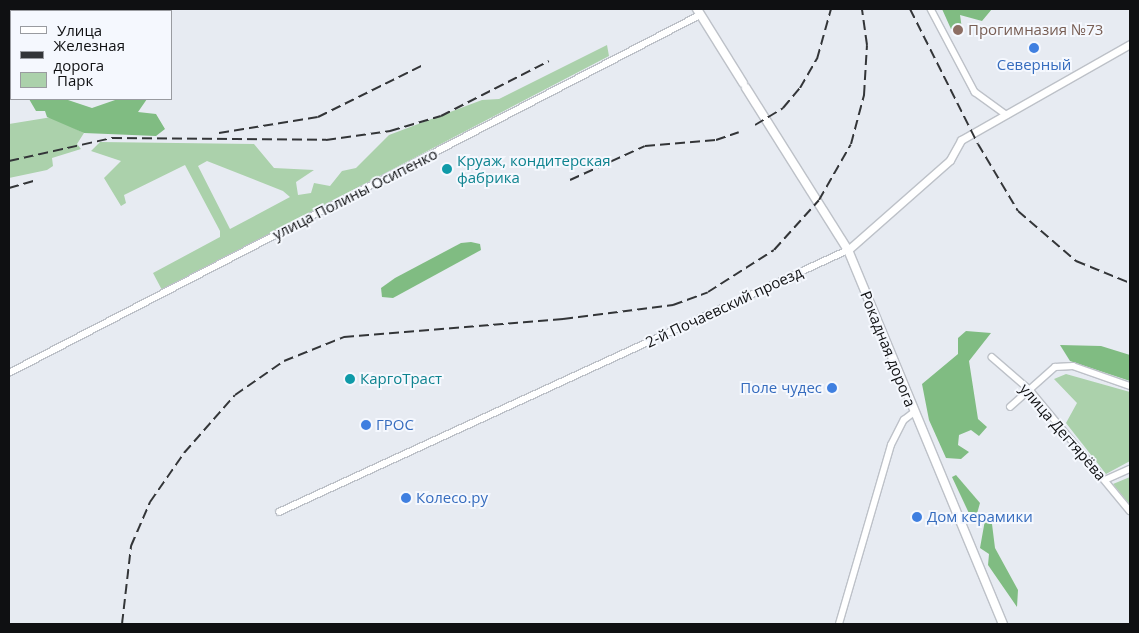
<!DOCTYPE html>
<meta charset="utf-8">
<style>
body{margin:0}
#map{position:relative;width:1139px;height:633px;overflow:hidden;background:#e7ebf2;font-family:"Open Sans",sans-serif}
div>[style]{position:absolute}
.green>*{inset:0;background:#abd1ab}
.forest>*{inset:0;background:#80bc82}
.roads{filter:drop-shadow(1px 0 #bdc1c8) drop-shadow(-1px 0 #bdc1c8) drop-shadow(0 1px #bdc1c8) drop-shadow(0 -1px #bdc1c8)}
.minor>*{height:5.5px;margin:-2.75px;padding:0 2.75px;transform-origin:2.75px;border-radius:2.75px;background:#fff}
.tertiary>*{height:7px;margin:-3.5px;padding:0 3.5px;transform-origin:3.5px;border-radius:3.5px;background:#fff}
.secondary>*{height:8px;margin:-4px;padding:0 4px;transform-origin:4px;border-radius:4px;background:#fff}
.rail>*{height:2px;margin-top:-1px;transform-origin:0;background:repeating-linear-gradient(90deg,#333538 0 10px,transparent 0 15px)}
.dots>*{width:14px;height:14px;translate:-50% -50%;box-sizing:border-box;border:2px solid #f5f8fe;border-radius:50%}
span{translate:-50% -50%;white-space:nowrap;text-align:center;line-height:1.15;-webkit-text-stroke:4px #f5f8fe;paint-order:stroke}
.education-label{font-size:15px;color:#785e54}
.left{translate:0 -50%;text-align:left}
.shop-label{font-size:15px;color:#366cbe}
.right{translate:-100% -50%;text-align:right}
.culture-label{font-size:15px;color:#0d838f}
.street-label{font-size:15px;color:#0f1012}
.frame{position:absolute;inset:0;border:10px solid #0f1012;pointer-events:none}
.legend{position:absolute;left:10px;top:10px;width:162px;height:90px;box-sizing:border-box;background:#f5f8fe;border:1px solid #999ba0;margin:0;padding:6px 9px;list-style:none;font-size:15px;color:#0f1012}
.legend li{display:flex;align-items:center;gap:10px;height:25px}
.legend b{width:25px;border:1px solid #999ba0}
</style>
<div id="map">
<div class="green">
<div style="clip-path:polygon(evenodd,607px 45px,609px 56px,162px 290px,153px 273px,220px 237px,220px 231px,185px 165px,124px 195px,126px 203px,121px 206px,104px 178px,121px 161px,91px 151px,100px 142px,254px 144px,274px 168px,314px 170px,296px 182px,298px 195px,311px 193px,314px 183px,330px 186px,342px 171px,356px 168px,389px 135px,482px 100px,499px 99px,607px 45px,207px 161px,283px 191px,290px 197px,230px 229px,198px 166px,207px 161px)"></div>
<div style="clip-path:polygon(52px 117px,84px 133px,77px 144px,81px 149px,52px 158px,53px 166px,47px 170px,9px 178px,9px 124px)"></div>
<div style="clip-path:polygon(1066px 374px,1130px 392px,1130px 461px,1106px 474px,1066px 423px,1077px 403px,1054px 379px)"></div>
<div style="clip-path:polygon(1130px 477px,1130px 505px,1113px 484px)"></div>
</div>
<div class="forest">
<div style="clip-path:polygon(942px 9px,967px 10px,992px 9px,982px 21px,960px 15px,962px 29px,951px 29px)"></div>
<div style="clip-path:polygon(29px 99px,65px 99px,92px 108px,118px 99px,147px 99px,138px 112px,156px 114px,165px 129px,156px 136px,84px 133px,47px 117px,45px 111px,36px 111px)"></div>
<div style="clip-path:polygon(471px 242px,480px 244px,481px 250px,393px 298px,382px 297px,381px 288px,395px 278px,461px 243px)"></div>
<div style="clip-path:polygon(966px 331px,991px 333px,969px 361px,978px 419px,987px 427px,979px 436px,971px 430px,959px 435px,958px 445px,969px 452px,961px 459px,946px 458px,929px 420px,922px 384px,958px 354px,958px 338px)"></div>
<div style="clip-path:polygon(1060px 345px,1101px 346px,1130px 355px,1130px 381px,1070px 361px)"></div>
<div style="clip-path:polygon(956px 475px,980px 503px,974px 524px,952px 477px)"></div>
<div style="clip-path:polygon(985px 520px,992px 524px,995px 548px,1018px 590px,1017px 607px,988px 565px,989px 554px,980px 548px)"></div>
</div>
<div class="roads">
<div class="minor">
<div style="left:931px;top:9px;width:94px;rotate:62.1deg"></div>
<div style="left:975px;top:92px;width:39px;rotate:36deg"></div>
<div style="left:992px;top:357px;width:50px;rotate:41deg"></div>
<div style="left:1030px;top:390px;width:157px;rotate:50.4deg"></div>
<div style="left:9px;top:373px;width:778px;rotate:-27.39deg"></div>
<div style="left:1010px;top:407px;width:60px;rotate:-41.6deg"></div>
<div style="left:1055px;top:367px;width:18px;rotate:-3deg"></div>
<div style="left:1073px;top:366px;width:60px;rotate:19.3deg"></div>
<div style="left:1105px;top:480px;width:27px;rotate:-24deg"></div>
<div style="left:279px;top:512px;width:626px;rotate:-24.72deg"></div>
<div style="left:839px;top:624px;width:186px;rotate:-73.8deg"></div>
<div style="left:891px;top:445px;width:28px;rotate:-63deg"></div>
<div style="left:904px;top:420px;width:11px;rotate:-38deg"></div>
</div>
<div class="tertiary">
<div style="left:848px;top:250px;width:136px;rotate:-41.4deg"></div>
<div style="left:950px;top:160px;width:23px;rotate:-61deg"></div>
<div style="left:961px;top:140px;width:194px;rotate:-29.6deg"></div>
</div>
<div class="secondary">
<div style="left:697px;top:9px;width:87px;rotate:58.1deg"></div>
<div style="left:746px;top:88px;width:191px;rotate:57.8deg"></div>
<div style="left:848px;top:250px;width:405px;rotate:67.5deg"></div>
</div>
</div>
<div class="rail">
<div style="left:910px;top:9px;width:151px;rotate:63.3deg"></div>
<div style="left:978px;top:144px;width:78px;rotate:59.2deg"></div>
<div style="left:1018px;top:211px;width:77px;rotate:40.8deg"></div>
<div style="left:1076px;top:261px;width:58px;rotate:22.2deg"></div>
<div style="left:9px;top:57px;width:2px"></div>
<div style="left:755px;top:125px;width:33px;rotate:-31deg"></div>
<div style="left:783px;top:108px;width:26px;rotate:-50deg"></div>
<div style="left:800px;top:88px;width:34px;rotate:-60deg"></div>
<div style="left:817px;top:59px;width:52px;rotate:-74.4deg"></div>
<div style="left:219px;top:133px;width:100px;rotate:-9.2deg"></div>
<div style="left:318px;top:117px;width:117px;rotate:-26.3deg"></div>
<div style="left:9px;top:161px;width:106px;rotate:-12.6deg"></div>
<div style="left:112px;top:138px;width:214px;rotate:0.5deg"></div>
<div style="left:326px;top:140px;width:65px;rotate:-8deg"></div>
<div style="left:390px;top:131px;width:53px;rotate:-16.4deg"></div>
<div style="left:441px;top:116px;width:121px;rotate:-27deg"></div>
<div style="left:570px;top:180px;width:82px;rotate:-24.4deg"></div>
<div style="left:645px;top:146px;width:71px;rotate:-4.8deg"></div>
<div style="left:716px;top:140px;width:24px;rotate:-19deg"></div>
<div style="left:9px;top:188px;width:29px;rotate:-16deg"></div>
<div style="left:122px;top:624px;width:79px;rotate:-83.4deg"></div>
<div style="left:131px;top:546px;width:48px;rotate:-66.6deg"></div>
<div style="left:150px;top:502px;width:60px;rotate:-55.2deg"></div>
<div style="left:184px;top:453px;width:77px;rotate:-48.7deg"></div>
<div style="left:235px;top:395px;width:60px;rotate:-34.8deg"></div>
<div style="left:284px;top:361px;width:65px;rotate:-21.8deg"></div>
<div style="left:344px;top:337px;width:220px;rotate:-4.7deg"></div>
<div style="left:563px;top:319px;width:111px;rotate:-7.3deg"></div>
<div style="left:673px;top:305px;width:37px;rotate:-20deg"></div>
<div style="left:708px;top:292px;width:78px;rotate:-32.5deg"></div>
<div style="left:774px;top:250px;width:67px;rotate:-48deg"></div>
<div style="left:819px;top:200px;width:64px;rotate:-60.3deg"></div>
<div style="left:851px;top:144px;width:51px;rotate:-75.1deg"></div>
<div style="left:864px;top:95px;width:50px;rotate:-86.6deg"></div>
<div style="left:867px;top:45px;width:36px;rotate:-98deg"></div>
</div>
<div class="dots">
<div style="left:958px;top:30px;background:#8d6e63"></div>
<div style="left:1034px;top:48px;background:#3f7fe0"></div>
<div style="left:447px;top:169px;background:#0f9aa8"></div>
<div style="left:350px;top:379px;background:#0f9aa8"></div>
<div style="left:832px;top:388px;background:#3f7fe0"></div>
<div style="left:366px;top:425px;background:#3f7fe0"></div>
<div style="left:406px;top:498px;background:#3f7fe0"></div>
<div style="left:917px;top:517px;background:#3f7fe0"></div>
</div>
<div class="education-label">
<span class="left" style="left:968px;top:30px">Прогимназия №73</span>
</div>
<div class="shop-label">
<span style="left:1034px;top:65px">Северный</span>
<span class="right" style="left:822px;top:388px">Поле чудес</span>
<span class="left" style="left:376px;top:425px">ГРОС</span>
<span class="left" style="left:416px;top:498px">Колесо.ру</span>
<span class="left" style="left:927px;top:517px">Дом керамики</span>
</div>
<div class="culture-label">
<span class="left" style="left:457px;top:169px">Круаж, кондитерская<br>фабрика</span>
<span class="left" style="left:360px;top:379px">КаргоТраст</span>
</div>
<div class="street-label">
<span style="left:355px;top:194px;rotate:-27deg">улица Полины Осипенко</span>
<span style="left:724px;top:307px;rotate:-25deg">2-й Почаевский проезд</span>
<span style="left:888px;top:349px;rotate:68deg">Рокадная дорога</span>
<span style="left:1063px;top:432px;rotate:49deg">улица Дегтярёва</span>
</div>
<div class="frame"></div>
<ul class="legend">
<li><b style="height:6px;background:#fff"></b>Улица</li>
<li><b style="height:6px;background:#333538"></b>Железная дорога</li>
<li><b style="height:14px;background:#abd1ab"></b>Парк</li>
</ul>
</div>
